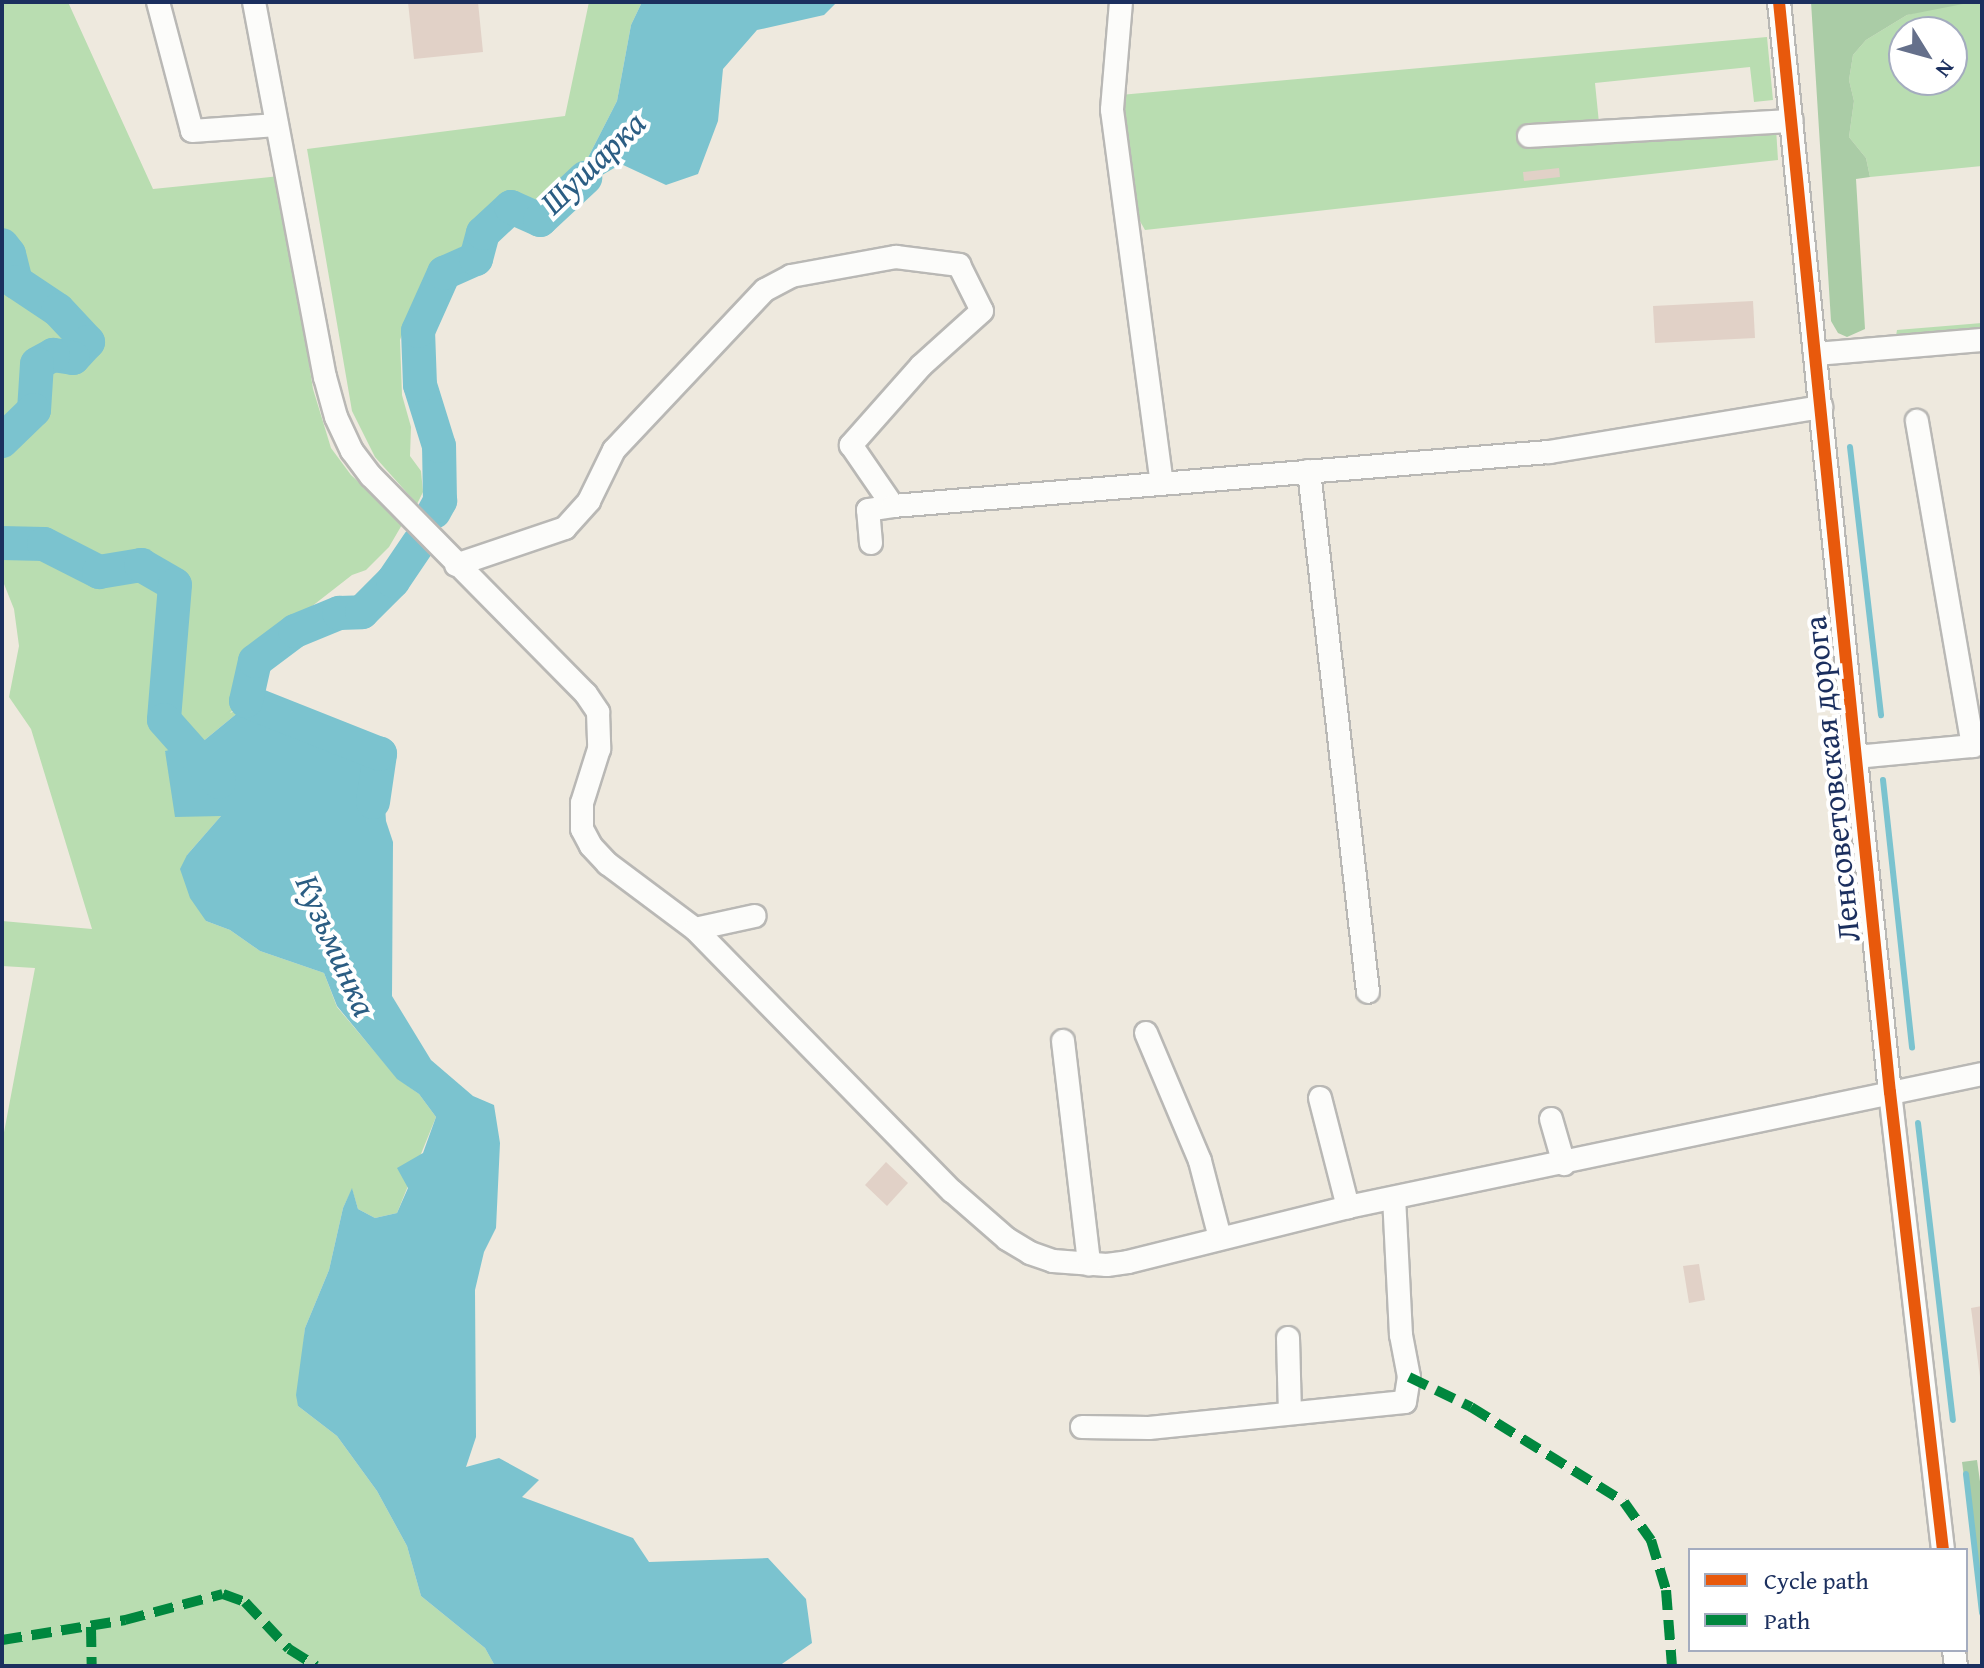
<!DOCTYPE html>
<meta charset="utf-8">
<style>
body{margin:0}
#map{position:relative;width:1984px;height:1668px;overflow:hidden;background:#eee9de;font-family:"Gentium Book Plus",serif}
div>[style]{position:absolute}
.green>*{inset:0;background:#b9ddb1}
.forest>*{inset:0;background:#aacca6}
.water>*{inset:0;background:#7bc3cf}
.stream>*{height:6px;margin:-3px;padding:0 3px;transform-origin:3px;border-radius:3px;background:#7bc3cf}
.river>*{height:34px;margin:-17px;padding:0 17px;transform-origin:17px;border-radius:17px;background:#7bc3cf}
.building>*{inset:0;background:#e1d1c7}
.roads{filter:drop-shadow(2px 0 #b9b8b5) drop-shadow(-2px 0 #b9b8b5) drop-shadow(0 2px #b9b8b5) drop-shadow(0 -2px #b9b8b5)}
.minor>*{height:22px;margin:-11px;padding:0 11px;transform-origin:11px;border-radius:11px;background:#fcfcfa}
.quiet>*{height:10px;margin-top:-5px;transform-origin:0;background:repeating-linear-gradient(90deg,#00873e 0 20px,transparent 0 30px)}
.cycleway>*{height:12px;margin:-6px;padding:0 6px;transform-origin:6px;border-radius:6px;background:#e8590c}
span{translate:-50% -50%;white-space:nowrap;text-align:center;line-height:1.15;-webkit-text-stroke:8px #fff;paint-order:stroke}
.street-label{font-size:32px;color:#1b2f5e}
.water-label{font-size:34px;color:#2b5d83;font-style:italic}
.frame{position:absolute;inset:0;border:4px solid #1b2f5e;pointer-events:none}
.legend{position:absolute;left:1688px;top:1548px;width:280px;height:104px;box-sizing:border-box;background:#fff;border:2px solid #a4acbf;margin:0;padding:10px 14px;list-style:none;font-size:24px;color:#1b2f5e}
.legend li{display:flex;align-items:center;gap:16px;height:40px}
.legend b{width:40px;border:2px solid #a4acbf}
.north{position:absolute;left:1888px;top:16px;width:80px;height:80px;box-sizing:border-box;background:#fff;border:2px solid #a4acbf;border-radius:50%;rotate:127deg;font-size:22px;font-weight:700;line-height:32px;text-align:center;color:#1b2f5e}
.north::after{content:'';display:block;margin:auto;width:28px;height:36px;background:#65708b;clip-path:polygon(50% 0,100% 100%,50% 72%,0 100%)}
</style>
<div id="map">
<div class="green">
<div style="clip-path:polygon(2px 2px,68px 2px,153px 189px,280px 176px,313px 389px,331px 448px,351px 475px,403px 523px,389px 547px,366px 570px,352px 575px,302px 614px,318px 632px,288px 645px,274px 641px,271px 656px,260px 662px,238px 705px,230px 713px,246px 706px,201px 743px,165px 752px,222px 815px,187px 855px,206px 921px,230px 930px,260px 951px,324px 973px,337px 1007px,397px 1078px,419px 1094px,436px 1117px,397px 1213px,375px 1218px,358px 1209px,352px 1189px,343px 1208px,329px 1270px,305px 1328px,298px 1406px,337px 1436px,377px 1491px,407px 1546px,421px 1596px,485px 1648px,495px 1666px,2px 1666px,2px 1143px,35px 968px,2px 966px,2px 921px,92px 929px,31px 729px,9px 697px,19px 646px,14px 609px,2px 579px)"></div>
<div style="clip-path:polygon(589px 2px,642px 2px,631px 25px,617px 101px,577px 179px,536px 212px,511px 196px,494px 201px,468px 226px,463px 246px,433px 270px,414px 300px,400px 340px,402px 395px,411px 427px,410px 456px,421px 471px,423px 492px,417px 504px,375px 457px,352px 411px,307px 149px,565px 116px)"></div>
<div style="clip-path:polygon(evenodd,1982px 2px,1982px 166px,1870px 177px,1866px 158px,1849px 137px,1854px 101px,1849px 80px,1853px 55px,1866px 40px,1907px 15px,1942px 5px,1982px 2px,1904px 32px,1952px 32px,1952px 80px,1904px 80px,1904px 32px)"></div>
<div style="clip-path:polygon(1767px 37px,1773px 100px,1754px 102px,1750px 67px,1595px 83px,1601px 143px,1776px 128px,1778px 160px,1145px 230px,1133px 209px,1120px 95px)"></div>
<div style="clip-path:polygon(1982px 323px,1982px 329px,1896px 336px,1897px 330px)"></div>
</div>
<div class="forest">
<div style="clip-path:polygon(1811px 2px,1973px 2px,1907px 15px,1866px 40px,1853px 55px,1849px 80px,1854px 101px,1849px 137px,1866px 158px,1870px 177px,1856px 179px,1865px 329px,1847px 337px,1838px 333px,1831px 321px)"></div>
<div style="clip-path:polygon(1977px 1460px,1982px 1496px,1982px 1609px,1962px 1462px)"></div>
</div>
<div class="water">
<div style="clip-path:polygon(642px 2px,837px 2px,824px 15px,757px 30px,723px 69px,718px 121px,698px 174px,666px 185px,621px 164px,585px 185px,556px 214px,547px 206px,577px 179px,617px 101px,631px 25px)"></div>
<div style="clip-path:polygon(246px 706px,382px 758px,386px 821px,393px 842px,392px 996px,431px 1060px,473px 1096px,494px 1105px,500px 1143px,496px 1228px,484px 1252px,475px 1290px,476px 1437px,466px 1467px,499px 1458px,539px 1480px,522px 1497px,633px 1538px,649px 1562px,768px 1558px,806px 1599px,812px 1643px,779px 1666px,495px 1666px,485px 1648px,421px 1596px,407px 1546px,377px 1491px,337px 1436px,298px 1406px,296px 1395px,305px 1328px,329px 1270px,343px 1208px,352px 1188px,358px 1209px,375px 1218px,397px 1213px,408px 1188px,397px 1168px,423px 1153px,436px 1117px,419px 1094px,397px 1079px,337px 1006px,324px 973px,260px 951px,230px 930px,206px 921px,190px 898px,180px 869px,187px 855px,221px 816px,175px 817px,165px 751px,201px 743px)"></div>
</div>
<div class="stream">
<div style="left:1850px;top:447px;width:270px;rotate:83.4deg"></div>
<div style="left:1883px;top:780px;width:269px;rotate:83.8deg"></div>
<div style="left:1918px;top:1123px;width:299px;rotate:83.3deg"></div>
<div style="left:1966px;top:1474px;width:140px;rotate:83.4deg"></div>
</div>
<div class="river">
<div style="left:2px;top:245px;width:11px;rotate:52deg"></div>
<div style="left:9px;top:254px;width:29px;rotate:76deg"></div>
<div style="left:16px;top:282px;width:50px;rotate:33.7deg"></div>
<div style="left:58px;top:310px;width:44px;rotate:46.8deg"></div>
<div style="left:88px;top:342px;width:22px;rotate:133deg"></div>
<div style="left:73px;top:358px;width:20px;rotate:-171deg"></div>
<div style="left:53px;top:355px;width:18px;rotate:151deg"></div>
<div style="left:37px;top:364px;width:46px;rotate:93.7deg"></div>
<div style="left:34px;top:410px;width:45px;rotate:135.9deg"></div>
<div style="left:434px;top:512px;width:13px;rotate:-61deg"></div>
<div style="left:440px;top:501px;width:55px;rotate:-91deg"></div>
<div style="left:439px;top:446px;width:64px;rotate:-107.3deg"></div>
<div style="left:420px;top:385px;width:54px;rotate:-92.1deg"></div>
<div style="left:418px;top:331px;width:64px;rotate:-65.9deg"></div>
<div style="left:444px;top:273px;width:35px;rotate:-24deg"></div>
<div style="left:476px;top:259px;width:27px;rotate:-75deg"></div>
<div style="left:483px;top:233px;width:38px;rotate:-43deg"></div>
<div style="left:511px;top:207px;width:32px;rotate:24deg"></div>
<div style="left:540px;top:220px;width:62px;rotate:-43deg"></div>
<div style="left:2px;top:543px;width:42px;rotate:1.4deg"></div>
<div style="left:44px;top:544px;width:62px;rotate:27deg"></div>
<div style="left:99px;top:572px;width:43px;rotate:-9.5deg"></div>
<div style="left:141px;top:565px;width:39px;rotate:30deg"></div>
<div style="left:175px;top:585px;width:135px;rotate:94.7deg"></div>
<div style="left:164px;top:720px;width:83px;rotate:48.4deg"></div>
<div style="left:373px;top:802px;width:49px;rotate:-81.7deg"></div>
<div style="left:380px;top:754px;width:144px;rotate:-158.4deg"></div>
<div style="left:246px;top:701px;width:41px;rotate:-77.3deg"></div>
<div style="left:255px;top:661px;width:50px;rotate:-36.9deg"></div>
<div style="left:295px;top:631px;width:48px;rotate:-22.2deg"></div>
<div style="left:339px;top:613px;width:23px;rotate:-2deg"></div>
<div style="left:362px;top:612px;width:44px;rotate:-45deg"></div>
<div style="left:393px;top:581px;width:45px;rotate:-56deg"></div>
</div>
<div class="building">
<div style="clip-path:polygon(408px 2px,478px 2px,483px 52px,414px 59px)"></div>
<div style="clip-path:polygon(1559px 168px,1560px 177px,1524px 181px,1523px 172px)"></div>
<div style="clip-path:polygon(1753px 301px,1755px 338px,1655px 343px,1653px 306px)"></div>
<div style="clip-path:polygon(886px 1162px,908px 1183px,887px 1206px,865px 1185px)"></div>
<div style="clip-path:polygon(1699px 1264px,1705px 1300px,1689px 1303px,1683px 1266px)"></div>
<div style="clip-path:polygon(1982px 1306px,1982px 1377px,1980px 1377px,1971px 1308px)"></div>
</div>
<div class="roads">
<div class="minor">
<div style="left:158px;top:2px;width:133px;rotate:75.2deg"></div>
<div style="left:192px;top:131px;width:85px;rotate:-4deg"></div>
<div style="left:254px;top:2px;width:382px;rotate:79.3deg"></div>
<div style="left:325px;top:377px;width:41px;rotate:74.6deg"></div>
<div style="left:336px;top:417px;width:38px;rotate:65deg"></div>
<div style="left:352px;top:451px;width:31px;rotate:53deg"></div>
<div style="left:371px;top:476px;width:306px;rotate:45.4deg"></div>
<div style="left:586px;top:694px;width:22px;rotate:56deg"></div>
<div style="left:598px;top:712px;width:37px;rotate:88deg"></div>
<div style="left:599px;top:749px;width:57px;rotate:107.5deg"></div>
<div style="left:582px;top:803px;width:26px;rotate:90deg"></div>
<div style="left:582px;top:829px;width:19px;rotate:62deg"></div>
<div style="left:591px;top:846px;width:25px;rotate:47deg"></div>
<div style="left:608px;top:864px;width:109px;rotate:36.8deg"></div>
<div style="left:695px;top:929px;width:367px;rotate:45.6deg"></div>
<div style="left:952px;top:1191px;width:73px;rotate:41.1deg"></div>
<div style="left:1007px;top:1239px;width:27px;rotate:31deg"></div>
<div style="left:1030px;top:1253px;width:24px;rotate:19deg"></div>
<div style="left:1053px;top:1261px;width:54px;rotate:4.2deg"></div>
<div style="left:1107px;top:1265px;width:21px;rotate:-8deg"></div>
<div style="left:1128px;top:1262px;width:227px;rotate:-14deg"></div>
<div style="left:1348px;top:1207px;width:648px;rotate:-11.85deg"></div>
<div style="left:1121px;top:2px;width:108px;rotate:94.8deg"></div>
<div style="left:1112px;top:110px;width:376px;rotate:82.4deg"></div>
<div style="left:1779px;top:2px;width:1096px;rotate:84.19deg"></div>
<div style="left:1890px;top:1092px;width:461px;rotate:83.4deg"></div>
<div style="left:1529px;top:136px;width:263px;rotate:-3.3deg"></div>
<div style="left:1815px;top:354px;width:168px;rotate:-4.8deg"></div>
<div style="left:1309px;top:471px;width:524px;rotate:83.54deg"></div>
<div style="left:871px;top:543px;width:33px;rotate:-95deg"></div>
<div style="left:868px;top:510px;width:25px;rotate:-9deg"></div>
<div style="left:456px;top:565px;width:115px;rotate:-18.7deg"></div>
<div style="left:565px;top:528px;width:36px;rotate:-48deg"></div>
<div style="left:589px;top:501px;width:57px;rotate:-63.9deg"></div>
<div style="left:614px;top:450px;width:220px;rotate:-46.7deg"></div>
<div style="left:765px;top:290px;width:30px;rotate:-28deg"></div>
<div style="left:791px;top:276px;width:107px;rotate:-10.3deg"></div>
<div style="left:896px;top:257px;width:64px;rotate:7.2deg"></div>
<div style="left:959px;top:265px;width:51px;rotate:63.4deg"></div>
<div style="left:982px;top:311px;width:82px;rotate:138deg"></div>
<div style="left:921px;top:366px;width:106px;rotate:131.5deg"></div>
<div style="left:851px;top:445px;width:74px;rotate:55.5deg"></div>
<div style="left:893px;top:506px;width:658px;rotate:-4.71deg"></div>
<div style="left:1549px;top:452px;width:276px;rotate:-9.4deg"></div>
<div style="left:1856px;top:757px;width:118px;rotate:-5.4deg"></div>
<div style="left:1973px;top:746px;width:330px;rotate:-99.8deg"></div>
<div style="left:695px;top:929px;width:61px;rotate:-12.2deg"></div>
<div style="left:1146px;top:1033px;width:139px;rotate:67.1deg"></div>
<div style="left:1200px;top:1161px;width:80px;rotate:75.4deg"></div>
<div style="left:1063px;top:1041px;width:225px;rotate:83.3deg"></div>
<div style="left:1320px;top:1098px;width:113px;rotate:75.6deg"></div>
<div style="left:1551px;top:1119px;width:47px;rotate:73.9deg"></div>
<div style="left:1288px;top:1338px;width:74px;rotate:88.5deg"></div>
<div style="left:1082px;top:1427px;width:67px;rotate:0.9deg"></div>
<div style="left:1149px;top:1428px;width:257px;rotate:-5.8deg"></div>
<div style="left:1405px;top:1402px;width:25px;rotate:-81deg"></div>
<div style="left:1409px;top:1377px;width:43px;rotate:-100.8deg"></div>
<div style="left:1401px;top:1335px;width:136px;rotate:-92.9deg"></div>
<div style="left:1954px;top:1650px;width:16px;rotate:83deg"></div>
</div>
</div>
<div class="quiet">
<div style="left:1409px;top:1377px;width:69px;rotate:25.8deg"></div>
<div style="left:1471px;top:1407px;width:180px;rotate:31.8deg"></div>
<div style="left:1624px;top:1502px;width:47px;rotate:54.6deg"></div>
<div style="left:1651px;top:1540px;width:52px;rotate:73.3deg"></div>
<div style="left:1666px;top:1590px;width:76px;rotate:85.5deg"></div>
<div style="left:91px;top:1627px;width:39px;rotate:89deg"></div>
<div style="left:2px;top:1640px;width:125px;rotate:-9.2deg"></div>
<div style="left:125px;top:1620px;width:101px;rotate:-14.9deg"></div>
<div style="left:223px;top:1594px;width:23px;rotate:20deg"></div>
<div style="left:245px;top:1602px;width:64px;rotate:46.9deg"></div>
<div style="left:289px;top:1649px;width:32px;rotate:32deg"></div>
</div>
<div class="cycleway">
<div style="left:1779px;top:2px;width:1096px;rotate:84.19deg"></div>
<div style="left:1890px;top:1092px;width:461px;rotate:83.4deg"></div>
</div>
<div class="street-label">
<span style="left:1832px;top:779px;rotate:-96deg">Ленсоветовская дорога</span>
</div>
<div class="water-label">
<span style="left:592px;top:162px;rotate:-44deg">Шушарка</span>
<span style="left:337px;top:945px;rotate:66deg">Кузьминка</span>
</div>
<div class="frame"></div>
<ul class="legend">
<li><b style="height:10px;background:#e8590c"></b>Cycle path</li>
<li><b style="height:10px;background:#00873e"></b>Path</li>
</ul>
<div class="north">N</div>
</div>
